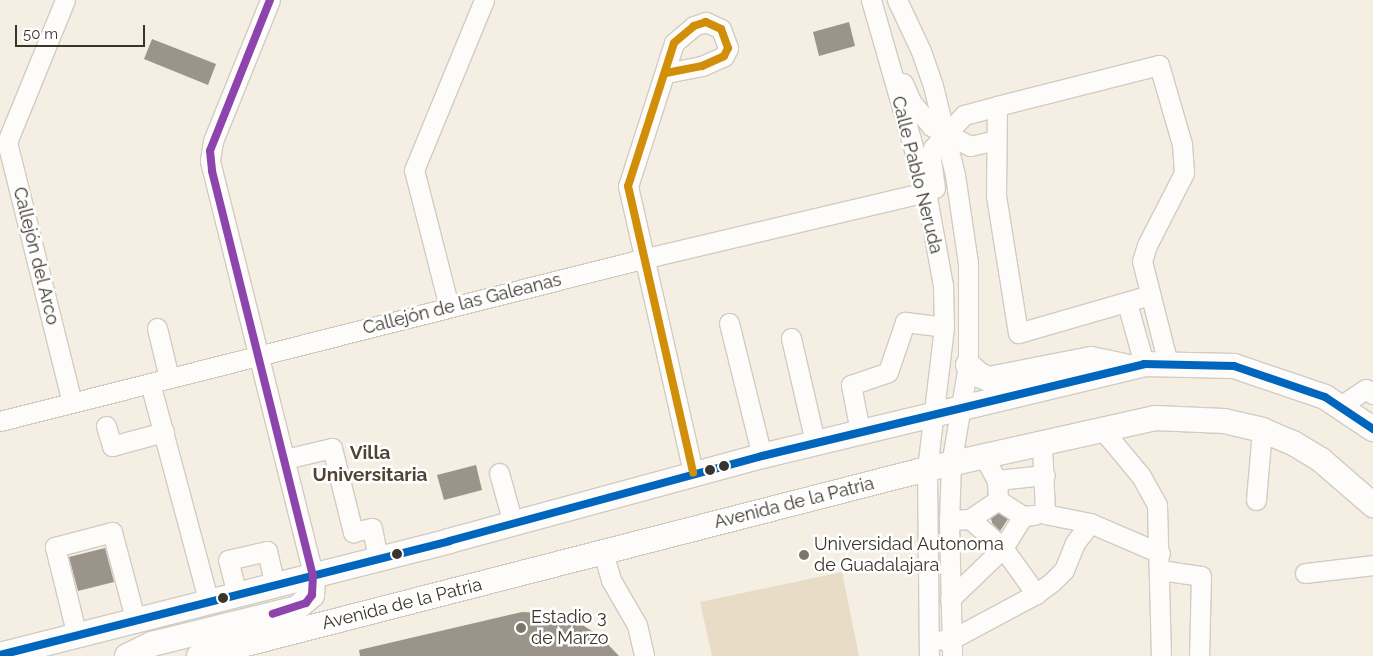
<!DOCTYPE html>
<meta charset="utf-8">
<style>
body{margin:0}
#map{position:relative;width:1373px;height:656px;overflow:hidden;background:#f5eee2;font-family:Raleway,sans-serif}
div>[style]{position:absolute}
.green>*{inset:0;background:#e9dcc6}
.building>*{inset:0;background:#9a948b}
.roads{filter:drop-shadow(1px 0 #d1ccc3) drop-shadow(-1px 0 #d1ccc3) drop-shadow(0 1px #d1ccc3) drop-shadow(0 -1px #d1ccc3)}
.minor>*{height:19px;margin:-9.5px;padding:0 9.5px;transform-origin:9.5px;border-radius:9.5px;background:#fefcfb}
.major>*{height:24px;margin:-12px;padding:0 12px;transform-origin:12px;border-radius:12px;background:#fefcfb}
.bus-1>*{height:8px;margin:-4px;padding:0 4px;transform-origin:4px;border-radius:4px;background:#0065bd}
.bus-2>*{height:8px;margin:-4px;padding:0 4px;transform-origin:4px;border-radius:4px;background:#8e44ad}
.bus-3>*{height:8px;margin:-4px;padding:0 4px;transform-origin:4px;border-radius:4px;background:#d18f09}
.dots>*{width:14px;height:14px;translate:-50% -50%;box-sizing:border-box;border:2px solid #fff;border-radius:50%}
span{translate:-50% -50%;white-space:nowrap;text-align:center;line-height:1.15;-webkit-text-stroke:5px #fff;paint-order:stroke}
.street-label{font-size:18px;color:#39342c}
.poi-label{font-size:18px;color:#39342c}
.left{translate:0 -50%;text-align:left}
.neighbourhood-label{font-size:19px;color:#504534;font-weight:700}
.scale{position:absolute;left:15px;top:25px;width:130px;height:22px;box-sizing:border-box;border:2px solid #39342c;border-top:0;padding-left:6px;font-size:15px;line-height:18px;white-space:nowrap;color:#39342c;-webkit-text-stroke:4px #fff;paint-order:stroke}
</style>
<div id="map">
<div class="green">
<div style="clip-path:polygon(842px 572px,859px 656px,712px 656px,700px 602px)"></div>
</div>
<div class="building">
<div style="clip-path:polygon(849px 22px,855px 46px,819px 56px,813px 32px)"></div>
<div style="clip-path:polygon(152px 39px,216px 64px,208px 85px,144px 59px)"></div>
<div style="clip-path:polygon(476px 465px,482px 490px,444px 500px,437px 475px)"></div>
<div style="clip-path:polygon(998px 513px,1008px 519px,1000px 531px,992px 523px,991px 518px)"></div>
<div style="clip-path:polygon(105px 548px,114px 582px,78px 591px,69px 557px)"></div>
<div style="clip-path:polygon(522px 612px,559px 614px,576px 621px,600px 636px,619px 656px,360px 656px,359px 650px)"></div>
</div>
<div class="roads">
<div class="minor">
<div style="left:65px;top:0;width:153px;rotate:112.2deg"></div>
<div style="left:7px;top:142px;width:268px;rotate:76deg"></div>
<div style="left:270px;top:0;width:152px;rotate:112deg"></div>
<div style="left:213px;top:141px;width:20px;rotate:99deg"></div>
<div style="left:210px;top:161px;width:427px;rotate:76deg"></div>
<div style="left:871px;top:0;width:200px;rotate:74deg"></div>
<div style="left:926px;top:192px;width:96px;rotate:79.7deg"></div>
<div style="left:943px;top:286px;width:41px;rotate:88.6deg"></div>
<div style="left:944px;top:327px;width:143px;rotate:96.8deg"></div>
<div style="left:927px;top:469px;width:187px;rotate:89.4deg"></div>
<div style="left:897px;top:0;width:56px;rotate:64.8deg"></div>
<div style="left:921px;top:51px;width:37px;rotate:71deg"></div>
<div style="left:933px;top:86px;width:92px;rotate:76.1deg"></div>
<div style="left:955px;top:175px;width:89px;rotate:81.6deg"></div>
<div style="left:968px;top:263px;width:102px;rotate:90deg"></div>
<div style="left:968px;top:365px;width:100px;rotate:99.7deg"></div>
<div style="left:951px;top:464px;width:56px;rotate:92deg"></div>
<div style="left:949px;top:520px;width:136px;rotate:88.7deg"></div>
<div style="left:666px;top:73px;width:37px;rotate:-11deg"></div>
<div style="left:702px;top:66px;width:24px;rotate:-24deg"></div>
<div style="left:724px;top:56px;width:9px;rotate:-63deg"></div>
<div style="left:728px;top:48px;width:20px;rotate:-110deg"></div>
<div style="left:721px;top:29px;width:17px;rotate:-155deg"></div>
<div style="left:706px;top:22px;width:13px;rotate:162deg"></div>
<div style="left:694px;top:26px;width:26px;rotate:140deg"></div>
<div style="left:674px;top:43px;width:150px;rotate:107.8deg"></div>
<div style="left:628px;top:186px;width:294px;rotate:77.2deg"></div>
<div style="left:903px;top:83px;width:22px;rotate:66deg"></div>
<div style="left:912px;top:103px;width:30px;rotate:50deg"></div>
<div style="left:931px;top:126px;width:44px;rotate:27.1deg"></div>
<div style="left:970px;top:146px;width:27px;rotate:-13deg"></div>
<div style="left:935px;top:188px;width:28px;rotate:-98deg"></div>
<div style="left:931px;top:160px;width:12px;rotate:-81deg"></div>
<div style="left:933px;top:148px;width:45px;rotate:-46.8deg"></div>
<div style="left:964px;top:115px;width:34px;rotate:-15deg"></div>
<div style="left:1150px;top:295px;width:137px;rotate:163.9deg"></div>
<div style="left:1018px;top:333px;width:139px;rotate:-99.1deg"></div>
<div style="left:996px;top:196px;width:90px;rotate:-89.4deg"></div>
<div style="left:997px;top:106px;width:167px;rotate:-14.2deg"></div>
<div style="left:1159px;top:65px;width:82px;rotate:73.8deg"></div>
<div style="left:1182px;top:144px;width:29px;rotate:86deg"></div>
<div style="left:1184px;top:173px;width:81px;rotate:117.2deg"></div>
<div style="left:1147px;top:245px;width:17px;rotate:107deg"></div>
<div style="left:1142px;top:261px;width:106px;rotate:75.8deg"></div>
<div style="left:1127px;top:303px;width:63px;rotate:74.4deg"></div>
<div style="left:449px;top:307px;width:141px;rotate:-104.3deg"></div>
<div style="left:414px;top:170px;width:184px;rotate:-67.6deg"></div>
<div style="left:729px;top:323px;width:137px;rotate:76.1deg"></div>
<div style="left:157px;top:328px;width:51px;rotate:76.5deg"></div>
<div style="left:791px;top:338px;width:107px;rotate:77deg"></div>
<div style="left:150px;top:383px;width:228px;rotate:75deg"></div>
<div style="left:1339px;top:407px;width:32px;rotate:-34deg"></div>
<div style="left:1366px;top:389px;width:9px;rotate:36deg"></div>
<div style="left:0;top:421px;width:662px;rotate:-14.16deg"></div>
<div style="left:642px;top:259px;width:292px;rotate:-13.3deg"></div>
<div style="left:106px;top:426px;width:21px;rotate:73deg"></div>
<div style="left:112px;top:446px;width:54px;rotate:-15.1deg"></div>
<div style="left:1101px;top:428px;width:62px;rotate:50.2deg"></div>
<div style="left:1141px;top:476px;width:33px;rotate:61deg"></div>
<div style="left:1157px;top:505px;width:151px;rotate:88.5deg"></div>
<div style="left:860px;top:431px;width:47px;rotate:-101.1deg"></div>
<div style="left:851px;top:385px;width:39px;rotate:-19deg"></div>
<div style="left:888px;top:372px;width:53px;rotate:-71.2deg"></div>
<div style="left:905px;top:322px;width:39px;rotate:7deg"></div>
<div style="left:1042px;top:444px;width:70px;rotate:87.5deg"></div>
<div style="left:1045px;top:514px;width:46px;rotate:11.3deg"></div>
<div style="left:1090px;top:523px;width:76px;rotate:23.2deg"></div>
<div style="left:984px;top:457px;width:26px;rotate:61deg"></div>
<div style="left:997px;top:480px;width:20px;rotate:87deg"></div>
<div style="left:998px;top:500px;width:30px;rotate:33deg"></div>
<div style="left:1023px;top:516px;width:11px;rotate:-5deg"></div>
<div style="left:285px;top:459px;width:48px;rotate:-13.2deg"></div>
<div style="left:332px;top:448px;width:87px;rotate:76deg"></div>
<div style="left:353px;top:532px;width:19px;rotate:-12deg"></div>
<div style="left:372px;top:528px;width:32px;rotate:79deg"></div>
<div style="left:499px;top:473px;width:52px;rotate:74.4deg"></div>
<div style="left:997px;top:480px;width:48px;rotate:-5.9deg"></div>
<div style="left:1256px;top:500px;width:70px;rotate:-85.1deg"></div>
<div style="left:970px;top:519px;width:34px;rotate:-34deg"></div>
<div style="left:949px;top:520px;width:21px;rotate:-3deg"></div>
<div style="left:970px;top:519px;width:44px;rotate:41.3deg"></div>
<div style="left:1003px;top:548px;width:57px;rotate:54.3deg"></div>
<div style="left:603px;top:552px;width:29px;rotate:74deg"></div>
<div style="left:611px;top:580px;width:52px;rotate:60deg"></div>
<div style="left:637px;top:625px;width:32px;rotate:77deg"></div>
<div style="left:1160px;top:570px;width:41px;rotate:8.3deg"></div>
<div style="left:1201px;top:576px;width:80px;rotate:91.4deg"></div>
<div style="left:1305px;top:573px;width:68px;rotate:-6.7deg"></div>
<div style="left:237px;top:595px;width:36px;rotate:-104deg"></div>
<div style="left:228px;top:560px;width:40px;rotate:-13deg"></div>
<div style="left:267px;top:551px;width:35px;rotate:77deg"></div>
<div style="left:950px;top:599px;width:74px;rotate:-43.9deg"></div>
<div style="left:1003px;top:548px;width:38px;rotate:-58deg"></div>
<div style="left:77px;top:636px;width:92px;rotate:-103.9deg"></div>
<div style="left:55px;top:547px;width:59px;rotate:-14.7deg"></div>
<div style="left:112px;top:532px;width:93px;rotate:75.1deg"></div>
<div style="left:942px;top:640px;width:10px;rotate:-6deg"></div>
<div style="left:952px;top:639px;width:95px;rotate:-28.2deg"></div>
<div style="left:1036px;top:594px;width:20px;rotate:-37deg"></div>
<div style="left:1052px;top:582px;width:17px;rotate:-45deg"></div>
<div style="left:1064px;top:570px;width:29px;rotate:-68deg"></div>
<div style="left:1075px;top:543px;width:25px;rotate:-53deg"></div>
</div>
<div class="major">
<div style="left:968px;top:365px;width:15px;rotate:42deg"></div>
<div style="left:979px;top:375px;width:11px;rotate:22deg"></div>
<div style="left:989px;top:379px;width:104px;rotate:-11.1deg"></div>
<div style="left:1091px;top:359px;width:33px;rotate:12deg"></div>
<div style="left:0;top:655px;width:463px;rotate:-14.2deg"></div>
<div style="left:449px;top:541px;width:324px;rotate:-15.2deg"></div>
<div style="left:762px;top:456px;width:393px;rotate:-13.5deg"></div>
<div style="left:1144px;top:364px;width:90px;rotate:1.3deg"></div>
<div style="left:1234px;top:366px;width:96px;rotate:18.8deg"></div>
<div style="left:1325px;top:397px;width:58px;rotate:33.7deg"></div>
<div style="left:127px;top:656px;width:28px;rotate:-26deg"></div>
<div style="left:152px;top:644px;width:149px;rotate:-13.9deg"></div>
<div style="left:297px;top:608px;width:20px;rotate:-41deg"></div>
<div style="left:312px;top:595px;width:20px;rotate:-87deg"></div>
<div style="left:199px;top:656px;width:752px;rotate:-14.41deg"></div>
<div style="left:927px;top:469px;width:234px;rotate:-12.6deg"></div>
<div style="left:1155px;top:418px;width:69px;rotate:2.5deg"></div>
<div style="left:1224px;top:421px;width:39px;rotate:13deg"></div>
<div style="left:1262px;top:430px;width:34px;rotate:23deg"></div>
<div style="left:1293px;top:443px;width:33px;rotate:31deg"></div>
<div style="left:1321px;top:460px;width:69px;rotate:40.9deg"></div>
</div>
</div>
<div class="bus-1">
<div style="left:0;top:655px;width:463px;rotate:-14.2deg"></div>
<div style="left:449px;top:541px;width:324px;rotate:-15.2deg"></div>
<div style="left:762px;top:456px;width:393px;rotate:-13.5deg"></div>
<div style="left:1144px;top:364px;width:90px;rotate:1.3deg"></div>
<div style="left:1234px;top:366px;width:96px;rotate:18.8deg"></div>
<div style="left:1325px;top:397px;width:58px;rotate:33.7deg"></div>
</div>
<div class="bus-2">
<div style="left:270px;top:0;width:162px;rotate:111.7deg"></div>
<div style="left:210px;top:151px;width:20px;rotate:84deg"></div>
<div style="left:212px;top:171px;width:416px;rotate:76deg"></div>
<div style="left:313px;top:575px;width:20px;rotate:93deg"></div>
<div style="left:312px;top:595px;width:10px;rotate:127deg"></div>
<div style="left:306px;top:603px;width:35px;rotate:162deg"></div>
</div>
<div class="bus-3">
<div style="left:666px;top:73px;width:37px;rotate:-11deg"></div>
<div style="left:702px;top:66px;width:24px;rotate:-24deg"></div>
<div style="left:724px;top:56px;width:9px;rotate:-63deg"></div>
<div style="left:728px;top:48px;width:20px;rotate:-110deg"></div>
<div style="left:721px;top:29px;width:17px;rotate:-155deg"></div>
<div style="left:706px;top:22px;width:13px;rotate:162deg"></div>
<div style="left:694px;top:26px;width:26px;rotate:140deg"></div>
<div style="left:674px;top:43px;width:150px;rotate:107.8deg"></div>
<div style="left:628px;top:186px;width:294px;rotate:77.2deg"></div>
</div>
<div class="dots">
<div style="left:724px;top:466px;background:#39342c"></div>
<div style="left:710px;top:470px;background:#39342c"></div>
<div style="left:397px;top:554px;background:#39342c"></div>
<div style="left:804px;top:555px;background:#7b756c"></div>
<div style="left:223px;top:598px;background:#39342c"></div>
<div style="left:521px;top:628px;background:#7b756c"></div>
</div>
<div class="street-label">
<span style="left:917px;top:175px;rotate:76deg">Calle Pablo Neruda</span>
<span style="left:36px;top:256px;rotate:76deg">Callejón del Arco</span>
<span style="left:462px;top:304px;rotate:-14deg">Callejón de las Galeanas</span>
<span style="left:794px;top:503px;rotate:-14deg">Avenida de la Patria</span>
<span style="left:402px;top:604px;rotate:-14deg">Avenida de la Patria</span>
</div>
<div class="poi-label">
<span class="left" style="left:814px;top:555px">Universidad Autonoma<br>de Guadalajara</span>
<span class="left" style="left:531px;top:628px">Estadio 3<br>de Marzo</span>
</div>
<div class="neighbourhood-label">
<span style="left:370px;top:464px">Villa<br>Universitaria</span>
</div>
<div class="scale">50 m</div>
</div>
